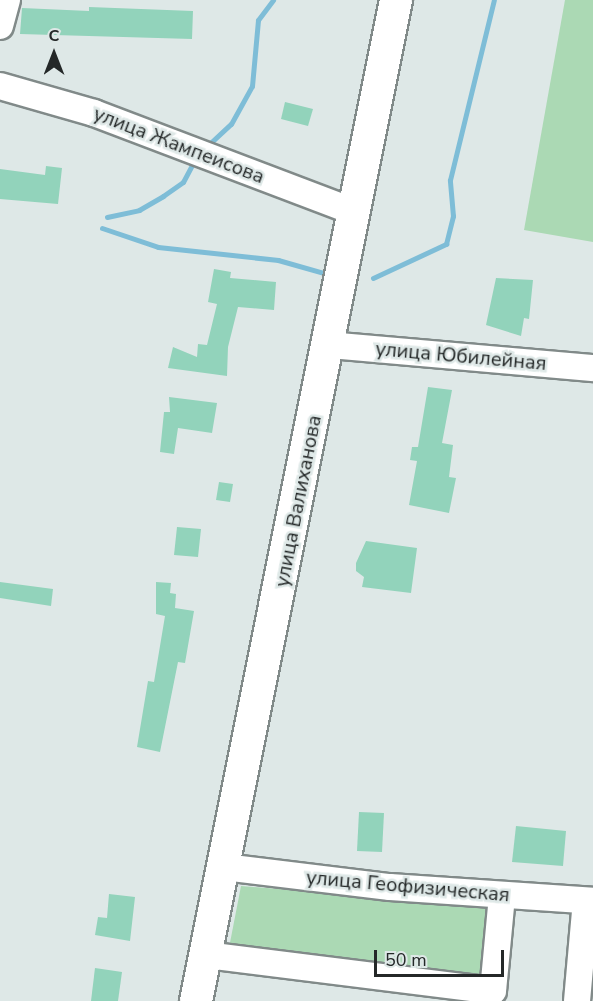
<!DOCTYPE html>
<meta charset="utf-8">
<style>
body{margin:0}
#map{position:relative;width:593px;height:1001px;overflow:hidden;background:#dee8e7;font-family:"Nunito Sans",sans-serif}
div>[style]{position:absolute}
.green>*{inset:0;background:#abd9b4}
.stream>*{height:5px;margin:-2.5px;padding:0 2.5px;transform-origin:2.5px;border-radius:2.5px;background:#7ebdd7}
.building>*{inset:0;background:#92d3bb}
.roads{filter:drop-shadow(2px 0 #818a89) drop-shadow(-2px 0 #818a89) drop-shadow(0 2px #818a89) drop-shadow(0 -2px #818a89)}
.minor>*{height:26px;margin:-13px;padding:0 13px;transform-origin:13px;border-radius:13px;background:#fff}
.major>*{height:32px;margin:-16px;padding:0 16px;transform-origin:16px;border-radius:16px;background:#fff}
span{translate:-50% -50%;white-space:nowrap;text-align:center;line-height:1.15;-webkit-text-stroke:5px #dee8e7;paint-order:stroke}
.street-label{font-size:20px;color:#242828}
.north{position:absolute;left:24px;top:24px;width:60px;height:60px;-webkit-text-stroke:4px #dee8e7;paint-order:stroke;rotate:0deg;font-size:16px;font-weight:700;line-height:24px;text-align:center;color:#242828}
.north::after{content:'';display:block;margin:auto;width:21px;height:27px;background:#242828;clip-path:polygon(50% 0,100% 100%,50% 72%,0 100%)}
.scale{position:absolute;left:374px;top:950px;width:130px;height:27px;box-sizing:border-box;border:3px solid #242828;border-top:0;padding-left:8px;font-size:18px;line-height:21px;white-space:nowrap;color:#242828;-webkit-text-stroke:4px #dee8e7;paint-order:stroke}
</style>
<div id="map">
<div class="green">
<div style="clip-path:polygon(565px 0,593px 0,593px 242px,524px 230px)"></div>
<div style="clip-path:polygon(241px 886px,496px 906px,488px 985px,228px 953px)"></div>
</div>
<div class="stream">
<div style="left:206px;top:147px;width:34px;rotate:-43deg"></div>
<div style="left:231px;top:124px;width:43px;rotate:-61.1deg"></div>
<div style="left:252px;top:86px;width:66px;rotate:-84.8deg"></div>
<div style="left:258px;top:20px;width:25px;rotate:-53deg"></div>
<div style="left:107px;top:217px;width:33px;rotate:-12deg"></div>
<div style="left:139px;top:210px;width:28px;rotate:-30deg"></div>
<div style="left:163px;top:196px;width:24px;rotate:-35deg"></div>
<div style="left:183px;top:182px;width:27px;rotate:-62deg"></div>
<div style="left:102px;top:228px;width:59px;rotate:18.7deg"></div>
<div style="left:158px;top:247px;width:121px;rotate:6.2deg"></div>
<div style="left:278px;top:260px;width:48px;rotate:15.8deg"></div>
<div style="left:373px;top:278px;width:81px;rotate:-25deg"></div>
<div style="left:446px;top:244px;width:29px;rotate:-76deg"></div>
<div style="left:453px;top:216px;width:36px;rotate:-95deg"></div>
<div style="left:450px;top:180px;width:185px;rotate:-76.3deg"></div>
</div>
<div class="building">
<div style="clip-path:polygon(89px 7px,193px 11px,192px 39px,20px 34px,22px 8px,89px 11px)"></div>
<div style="clip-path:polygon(285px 102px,313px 109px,308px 126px,281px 119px)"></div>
<div style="clip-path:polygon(46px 166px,62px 168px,58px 204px,0 199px,0 169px,45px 175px)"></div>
<div style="clip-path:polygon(214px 269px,231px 272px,230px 278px,276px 282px,274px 310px,238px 307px,228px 347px,227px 376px,168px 368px,173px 347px,197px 357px,198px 344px,207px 345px,217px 304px,208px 302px)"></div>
<div style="clip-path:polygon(496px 278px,533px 280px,529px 319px,524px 318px,521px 336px,486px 325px)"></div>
<div style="clip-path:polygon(428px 387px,452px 390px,442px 443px,453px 445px,449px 477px,456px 478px,449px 513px,409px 505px,417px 461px,410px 460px,412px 447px,418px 447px)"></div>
<div style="clip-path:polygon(169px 397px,217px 403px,212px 433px,178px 428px,174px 454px,160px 452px,164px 412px,170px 412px)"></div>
<div style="clip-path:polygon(219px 482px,233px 484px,230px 502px,216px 500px)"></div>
<div style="clip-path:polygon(177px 527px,201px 529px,198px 557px,174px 555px)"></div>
<div style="clip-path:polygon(366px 541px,417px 548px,411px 593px,362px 587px,364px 577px,356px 571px,356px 563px)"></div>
<div style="clip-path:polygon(0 582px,53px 589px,51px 606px,0 598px)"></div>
<div style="clip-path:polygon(156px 582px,171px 583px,170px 593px,176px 594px,175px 608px,194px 611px,185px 663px,178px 662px,160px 752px,137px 747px,148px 681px,154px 682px,165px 616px,156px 614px)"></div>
<div style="clip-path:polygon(359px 812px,384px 813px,382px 852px,357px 851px)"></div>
<div style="clip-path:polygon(516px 826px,566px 831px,563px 866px,512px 862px)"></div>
<div style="clip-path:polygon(109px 894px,135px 897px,130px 941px,95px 935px,98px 917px,107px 918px)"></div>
<div style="clip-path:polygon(95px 968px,122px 972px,118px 1001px,91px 1001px)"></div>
</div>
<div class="roads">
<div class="minor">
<div style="left:0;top:26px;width:27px;rotate:-75deg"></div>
<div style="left:0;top:86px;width:98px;rotate:16deg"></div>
<div style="left:94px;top:113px;width:279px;rotate:20.8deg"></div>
<div style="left:329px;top:345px;width:265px;rotate:5deg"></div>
<div style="left:224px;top:867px;width:167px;rotate:6.9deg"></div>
<div style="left:390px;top:887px;width:203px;rotate:3.9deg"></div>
<div style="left:206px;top:955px;width:289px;rotate:7.1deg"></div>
<div style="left:493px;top:991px;width:96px;rotate:-84.6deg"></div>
<div style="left:577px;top:1001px;width:100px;rotate:-84.9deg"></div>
</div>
<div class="major">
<div style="left:196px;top:1001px;width:1021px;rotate:-78.7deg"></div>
</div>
</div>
<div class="street-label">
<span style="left:179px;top:145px;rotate:21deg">улица Жампеисова</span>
<span style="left:461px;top:356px;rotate:5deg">улица Юбилейная</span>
<span style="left:298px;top:501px;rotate:-79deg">улица Валиханова</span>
<span style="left:408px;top:886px;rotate:5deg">улица Геофизическая</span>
</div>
<div class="north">С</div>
<div class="scale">50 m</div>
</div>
